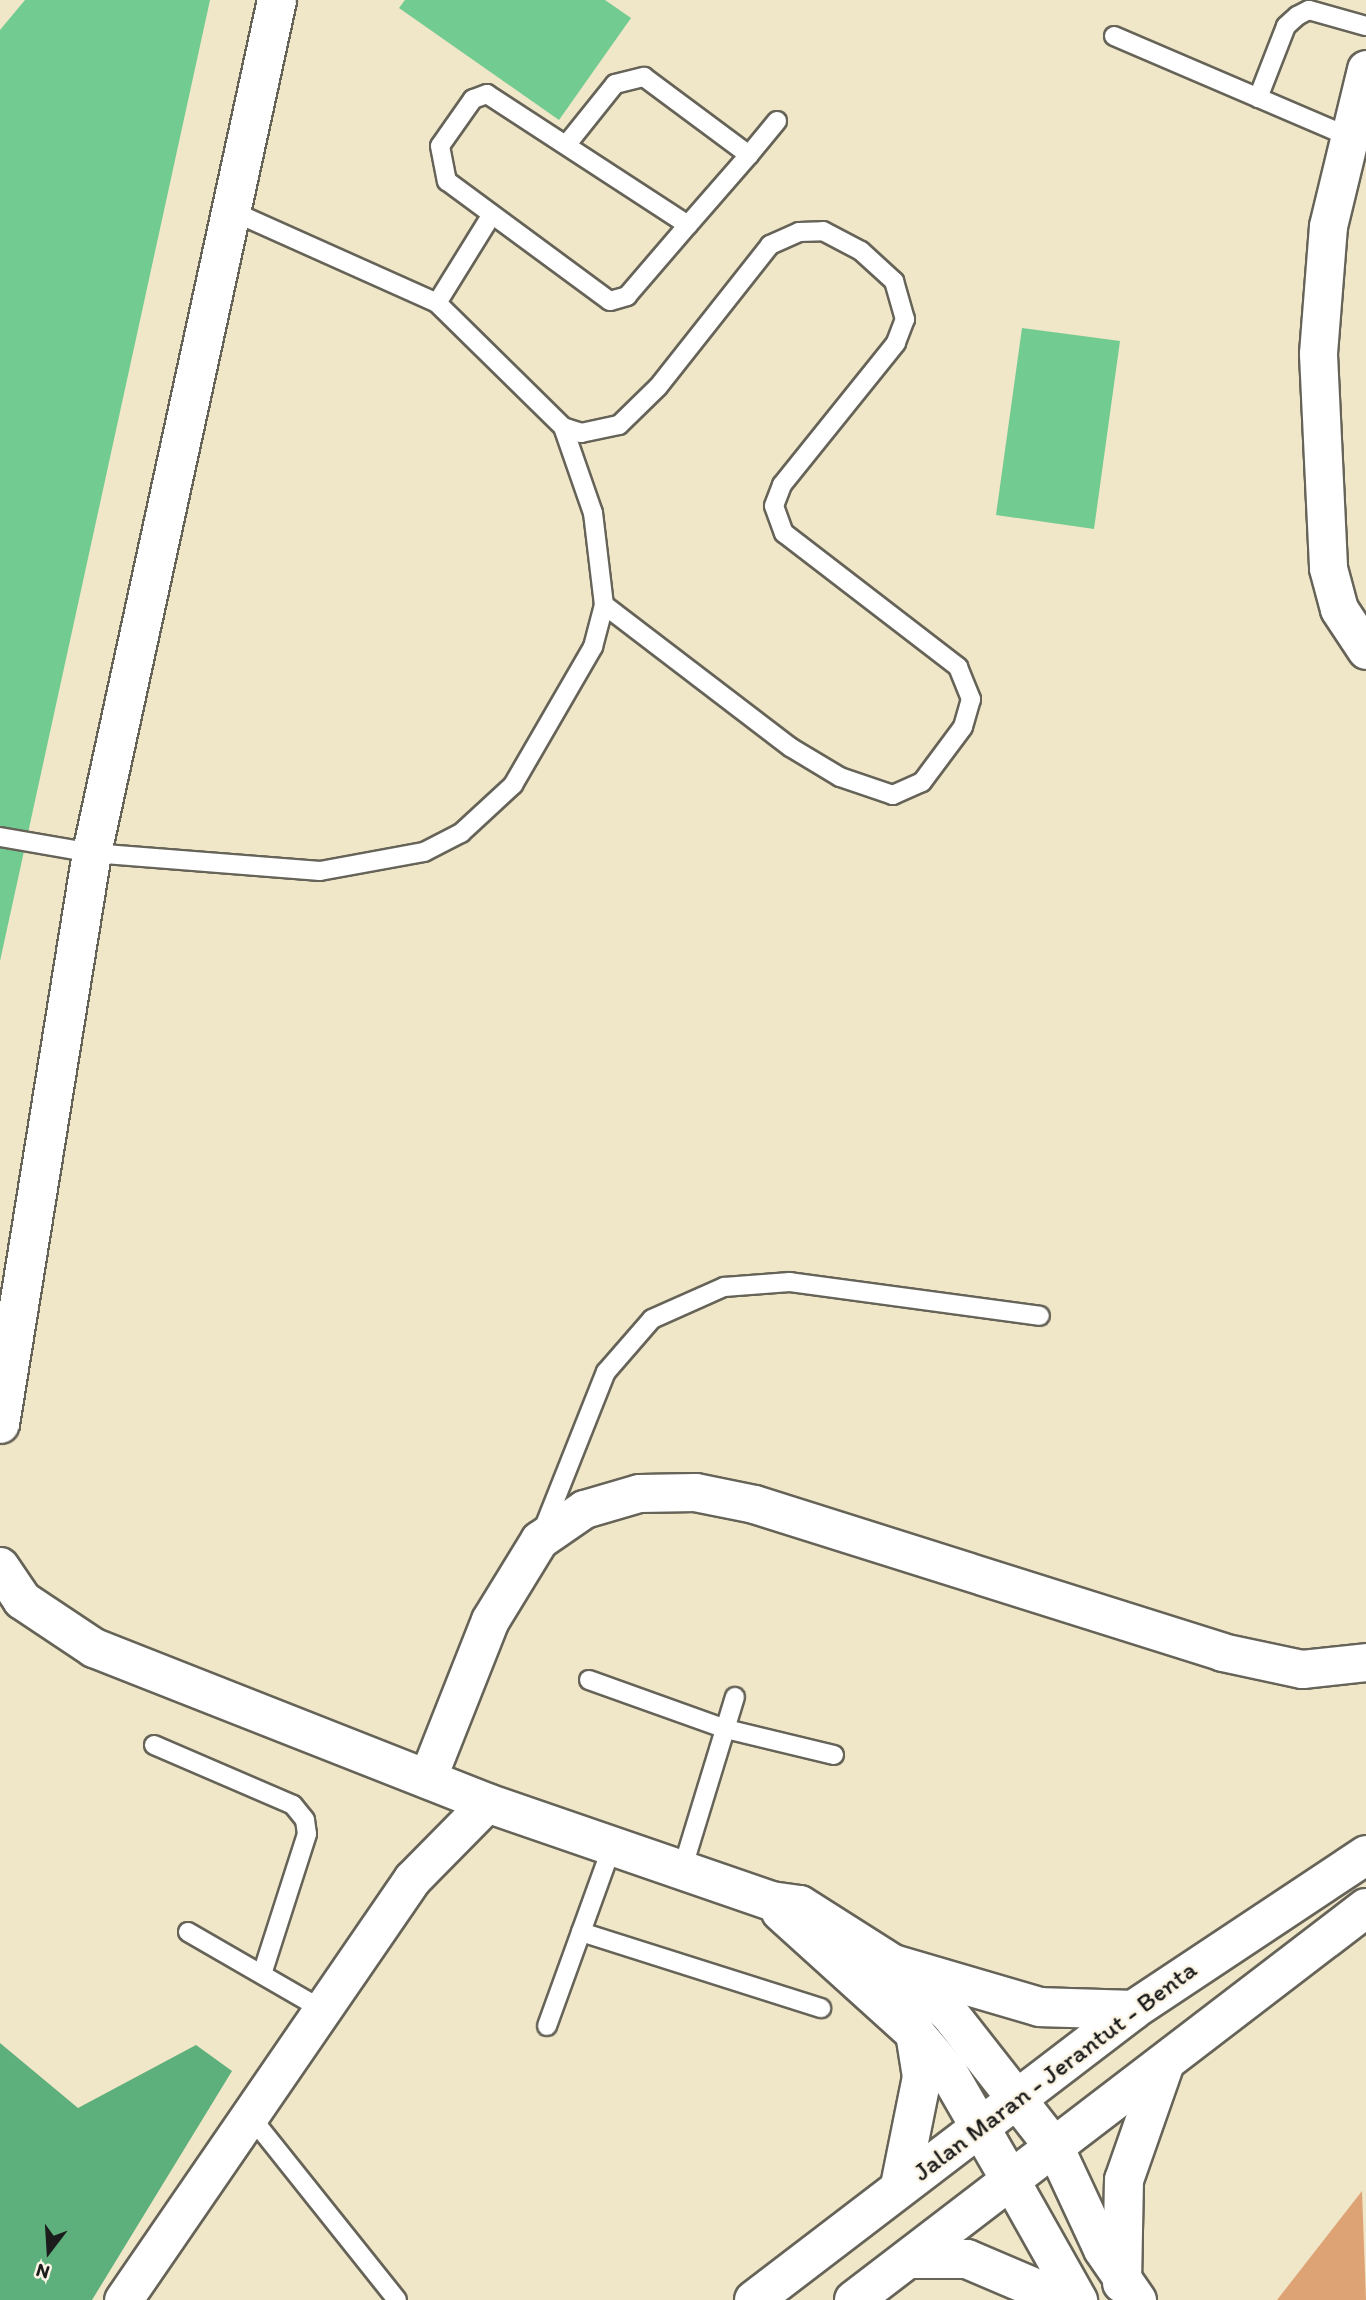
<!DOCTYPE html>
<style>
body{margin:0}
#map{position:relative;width:1366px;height:2300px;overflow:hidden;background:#f0e6c8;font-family:Itim,sans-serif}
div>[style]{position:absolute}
.green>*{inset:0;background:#72cb91}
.forest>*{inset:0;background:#5daf7b}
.building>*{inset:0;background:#dea374}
.roads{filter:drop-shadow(2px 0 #666358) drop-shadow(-2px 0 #666358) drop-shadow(0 2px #666358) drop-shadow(0 -2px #666358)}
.service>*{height:18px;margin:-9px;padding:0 9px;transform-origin:9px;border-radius:9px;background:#fff}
.minor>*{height:37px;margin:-18.5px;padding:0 18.5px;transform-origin:18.5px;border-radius:18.5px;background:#fff}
.tertiary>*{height:38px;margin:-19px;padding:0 19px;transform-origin:19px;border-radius:19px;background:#fff}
.primary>*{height:38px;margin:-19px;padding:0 19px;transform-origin:19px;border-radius:19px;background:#fff}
span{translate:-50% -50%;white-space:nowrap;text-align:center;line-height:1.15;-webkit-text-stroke:5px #fcf5e5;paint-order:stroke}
.street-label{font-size:26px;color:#1c1c1c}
.north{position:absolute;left:14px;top:2216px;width:70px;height:70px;-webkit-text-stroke:5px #fcf5e5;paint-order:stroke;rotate:197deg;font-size:19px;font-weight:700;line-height:28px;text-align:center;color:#1c1c1c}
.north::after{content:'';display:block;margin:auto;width:24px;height:32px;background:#1c1c1c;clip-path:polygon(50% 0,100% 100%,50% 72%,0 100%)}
</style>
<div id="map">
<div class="green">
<div style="clip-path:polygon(25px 0,210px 0,0 961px,0 30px)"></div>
<div style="clip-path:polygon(405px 0,605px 0,631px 18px,559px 120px,399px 8px)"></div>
<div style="clip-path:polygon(1022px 328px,1120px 341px,1094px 529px,996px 515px)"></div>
</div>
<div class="forest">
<div style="clip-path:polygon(0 2043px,78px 2108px,196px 2045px,232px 2071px,92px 2300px,0 2300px)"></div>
</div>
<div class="building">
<div style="clip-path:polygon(1362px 2191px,1366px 2300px,1277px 2300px)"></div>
</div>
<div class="roads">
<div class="service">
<div style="left:1114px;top:36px;width:254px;rotate:23.2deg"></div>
<div style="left:1258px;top:98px;width:77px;rotate:-68.7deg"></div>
<div style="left:1286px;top:26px;width:15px;rotate:-42deg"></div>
<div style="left:1297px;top:16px;width:13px;rotate:-27deg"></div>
<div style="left:1309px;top:10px;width:59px;rotate:15.7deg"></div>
<div style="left:567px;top:144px;width:77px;rotate:-51.3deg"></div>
<div style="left:615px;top:84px;width:30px;rotate:-14deg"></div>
<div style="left:644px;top:77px;width:131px;rotate:36.6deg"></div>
<div style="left:236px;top:213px;width:220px;rotate:24.1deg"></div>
<div style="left:437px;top:303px;width:177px;rotate:44.5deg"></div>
<div style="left:563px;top:427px;width:19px;rotate:18deg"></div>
<div style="left:581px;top:433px;width:39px;rotate:-12deg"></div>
<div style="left:619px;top:425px;width:54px;rotate:-44.3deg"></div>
<div style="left:658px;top:387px;width:181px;rotate:-51.7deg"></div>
<div style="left:770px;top:245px;width:32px;rotate:-24deg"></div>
<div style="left:799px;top:232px;width:24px;rotate:-2deg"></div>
<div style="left:823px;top:231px;width:43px;rotate:27.8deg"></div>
<div style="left:861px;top:251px;width:45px;rotate:42.3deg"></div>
<div style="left:894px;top:281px;width:40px;rotate:74deg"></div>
<div style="left:905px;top:319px;width:26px;rotate:111deg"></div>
<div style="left:896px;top:343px;width:182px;rotate:128.8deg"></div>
<div style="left:782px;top:485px;width:22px;rotate:111deg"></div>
<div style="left:774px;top:506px;width:29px;rotate:70deg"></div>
<div style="left:784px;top:533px;width:220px;rotate:37.6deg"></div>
<div style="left:958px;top:667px;width:35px;rotate:68deg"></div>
<div style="left:971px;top:699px;width:29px;rotate:106deg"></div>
<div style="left:963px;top:727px;width:69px;rotate:126.7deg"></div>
<div style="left:922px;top:782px;width:32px;rotate:156deg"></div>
<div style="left:893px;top:795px;width:56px;rotate:-161.2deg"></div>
<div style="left:840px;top:777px;width:58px;rotate:-149deg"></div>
<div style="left:790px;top:747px;width:234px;rotate:-142.6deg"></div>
<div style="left:688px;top:225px;width:240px;rotate:-146.9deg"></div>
<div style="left:487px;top:94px;width:15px;rotate:160deg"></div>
<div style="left:473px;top:99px;width:57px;rotate:125.1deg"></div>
<div style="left:440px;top:146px;width:36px;rotate:79deg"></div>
<div style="left:447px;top:181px;width:202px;rotate:36.4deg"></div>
<div style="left:610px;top:301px;width:18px;rotate:-16deg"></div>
<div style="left:627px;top:296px;width:94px;rotate:-49.3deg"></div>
<div style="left:688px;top:225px;width:93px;rotate:-48.9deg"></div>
<div style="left:749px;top:155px;width:44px;rotate:-50.5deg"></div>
<div style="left:437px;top:303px;width:102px;rotate:-58.2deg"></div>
<div style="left:0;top:837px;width:93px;rotate:9.9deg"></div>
<div style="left:92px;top:853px;width:229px;rotate:4.5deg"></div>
<div style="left:320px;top:871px;width:106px;rotate:-10.4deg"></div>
<div style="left:424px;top:852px;width:42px;rotate:-27.2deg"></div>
<div style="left:461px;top:833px;width:71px;rotate:-42.7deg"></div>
<div style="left:513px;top:785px;width:160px;rotate:-59.9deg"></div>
<div style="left:593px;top:647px;width:43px;rotate:-75.3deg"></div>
<div style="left:604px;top:605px;width:93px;rotate:-96.8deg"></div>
<div style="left:593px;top:513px;width:91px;rotate:-109.2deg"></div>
<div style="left:543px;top:1530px;width:170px;rotate:-68.3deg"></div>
<div style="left:606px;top:1372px;width:70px;rotate:-49deg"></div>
<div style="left:652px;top:1319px;width:79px;rotate:-24deg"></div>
<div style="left:724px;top:1287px;width:66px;rotate:-4.3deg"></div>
<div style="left:790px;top:1282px;width:252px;rotate:7.7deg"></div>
<div style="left:589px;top:1680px;width:145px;rotate:19.7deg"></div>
<div style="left:726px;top:1729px;width:111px;rotate:13.5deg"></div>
<div style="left:154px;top:1745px;width:151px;rotate:23.3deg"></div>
<div style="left:293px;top:1805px;width:19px;rotate:51deg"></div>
<div style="left:305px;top:1820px;width:14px;rotate:82deg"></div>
<div style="left:307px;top:1834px;width:147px;rotate:107.8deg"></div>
<div style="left:682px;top:1870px;width:181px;rotate:-73deg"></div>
<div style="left:188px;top:1932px;width:158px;rotate:30deg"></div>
<div style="left:581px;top:1932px;width:252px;rotate:17.6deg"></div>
<div style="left:547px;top:2026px;width:191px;rotate:-70.1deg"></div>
<div style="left:251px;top:2117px;width:234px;rotate:51.4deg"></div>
</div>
<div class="minor">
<div style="left:1366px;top:69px;width:162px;rotate:103.6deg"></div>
<div style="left:1328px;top:226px;width:128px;rotate:94.5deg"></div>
<div style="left:1318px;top:354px;width:214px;rotate:87.3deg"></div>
<div style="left:1328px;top:568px;width:42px;rotate:75deg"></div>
<div style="left:1339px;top:609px;width:49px;rotate:56.6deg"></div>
<div style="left:427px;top:1779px;width:171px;rotate:-68.4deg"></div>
<div style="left:490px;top:1620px;width:94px;rotate:-58.5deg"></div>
<div style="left:539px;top:1540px;width:55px;rotate:-34.6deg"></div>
<div style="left:584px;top:1509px;width:57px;rotate:-16.2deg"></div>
<div style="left:639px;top:1493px;width:56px;rotate:-1deg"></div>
<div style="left:695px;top:1492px;width:60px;rotate:11.5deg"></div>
<div style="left:754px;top:1504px;width:491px;rotate:17.5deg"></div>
<div style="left:1222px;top:1652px;width:82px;rotate:12deg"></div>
<div style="left:1302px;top:1669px;width:64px;rotate:-6.2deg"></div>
<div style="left:1055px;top:2148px;width:111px;rotate:65deg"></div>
<div style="left:1102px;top:2249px;width:62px;rotate:55.5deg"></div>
<div style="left:1011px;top:2181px;width:137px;rotate:60.6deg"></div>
<div style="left:123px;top:2300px;width:511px;rotate:-55.53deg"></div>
<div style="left:412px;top:1879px;width:107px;rotate:-45.4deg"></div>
</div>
<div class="tertiary">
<div style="left:0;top:1424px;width:578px;rotate:-80.85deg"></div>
<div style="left:92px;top:853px;width:873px;rotate:-77.76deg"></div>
<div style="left:0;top:1567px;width:40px;rotate:56deg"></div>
<div style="left:22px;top:1600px;width:87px;rotate:33.7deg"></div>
<div style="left:94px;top:1648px;width:422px;rotate:21.5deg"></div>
<div style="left:487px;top:1803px;width:300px;rotate:19deg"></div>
<div style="left:771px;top:1901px;width:29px;rotate:8deg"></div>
<div style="left:800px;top:1905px;width:110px;rotate:32.4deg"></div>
<div style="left:893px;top:1964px;width:74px;rotate:41.2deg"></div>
<div style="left:949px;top:2013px;width:172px;rotate:51.9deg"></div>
<div style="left:781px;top:1912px;width:181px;rotate:42.1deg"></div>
<div style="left:915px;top:2033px;width:51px;rotate:49.8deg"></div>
<div style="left:948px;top:2072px;width:126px;rotate:60deg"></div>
</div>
<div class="primary">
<div style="left:893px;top:1964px;width:153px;rotate:16.3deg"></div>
<div style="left:1040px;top:2007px;width:93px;rotate:1.8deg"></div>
<div style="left:900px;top:2186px;width:111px;rotate:-78.6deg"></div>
<div style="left:922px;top:2077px;width:45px;rotate:-99deg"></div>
<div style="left:909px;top:2259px;width:58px"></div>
<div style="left:967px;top:2259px;width:104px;rotate:23.1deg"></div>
<div style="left:1122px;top:2283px;width:103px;rotate:-88.9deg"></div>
<div style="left:1124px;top:2180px;width:124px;rotate:-70.7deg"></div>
<div style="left:754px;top:2300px;width:477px;rotate:-37.4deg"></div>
<div style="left:1133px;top:2010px;width:280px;rotate:-33.6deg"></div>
<div style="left:854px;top:2300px;width:645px;rotate:-37.44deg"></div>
</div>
</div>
<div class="street-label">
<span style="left:1055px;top:2071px;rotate:-37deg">Jalan Maran - Jerantut - Benta</span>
</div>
<div class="north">N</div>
</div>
